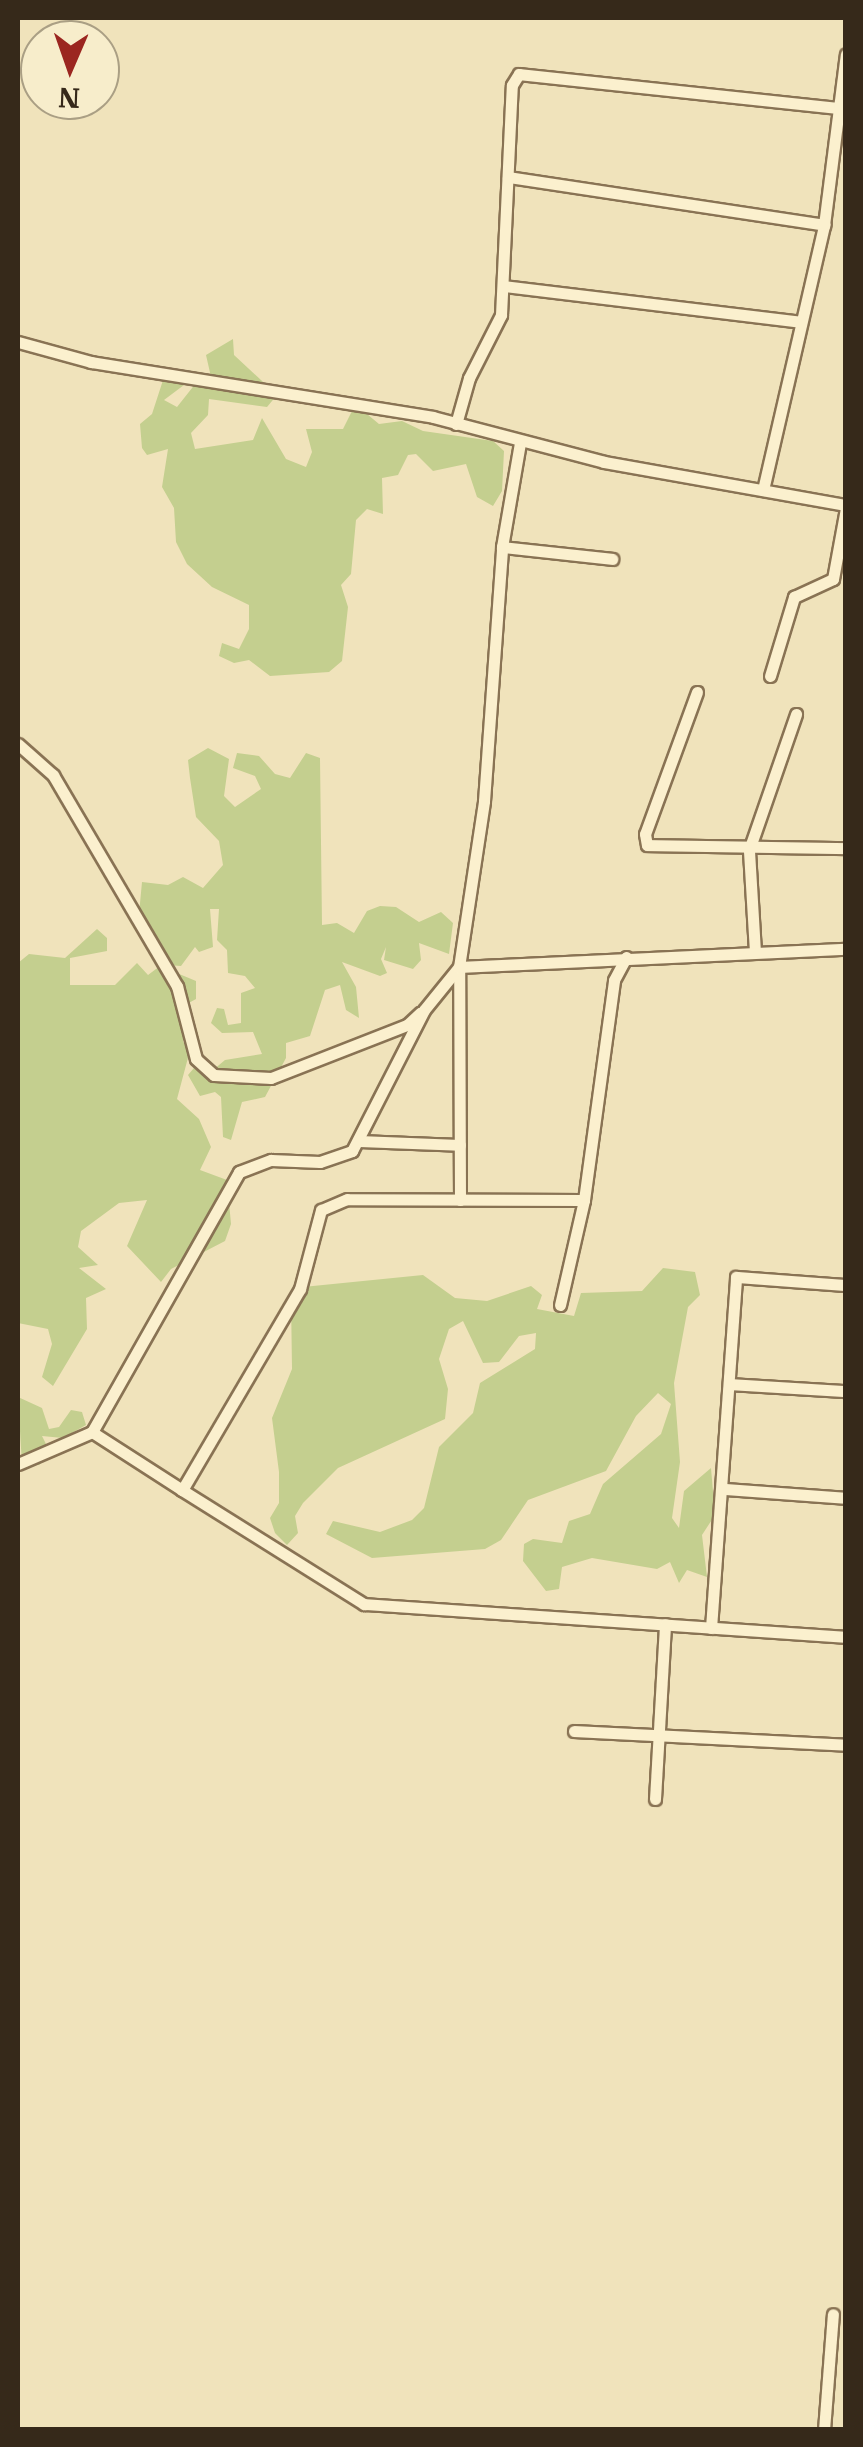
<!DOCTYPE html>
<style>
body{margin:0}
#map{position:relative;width:863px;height:2447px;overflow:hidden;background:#f0e3bb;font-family:"IBM Plex Serif",serif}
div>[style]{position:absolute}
.green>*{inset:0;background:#c4cf8f}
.roads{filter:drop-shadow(2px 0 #897354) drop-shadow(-2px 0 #897354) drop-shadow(0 2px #897354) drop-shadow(0 -2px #897354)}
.minor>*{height:11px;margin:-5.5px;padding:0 5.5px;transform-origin:5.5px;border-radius:5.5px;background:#fbf0ce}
span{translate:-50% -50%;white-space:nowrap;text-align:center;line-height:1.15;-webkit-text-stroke:9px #f7edcb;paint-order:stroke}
.frame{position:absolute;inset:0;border:20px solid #36291a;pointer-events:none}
.north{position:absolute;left:20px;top:20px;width:100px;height:100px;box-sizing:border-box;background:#f7edcb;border:2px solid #aa9f84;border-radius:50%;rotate:182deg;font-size:28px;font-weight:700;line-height:40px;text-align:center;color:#36291a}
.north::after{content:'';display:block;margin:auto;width:35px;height:45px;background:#9b2620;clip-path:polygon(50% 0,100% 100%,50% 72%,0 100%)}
</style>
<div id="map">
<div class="green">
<div style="clip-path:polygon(233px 339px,234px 355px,277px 395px,267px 407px,209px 399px,208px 415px,191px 433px,195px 449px,253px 440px,262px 418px,286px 459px,306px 467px,312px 452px,306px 429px,343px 429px,353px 409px,361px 409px,379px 424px,402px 421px,423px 431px,493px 441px,504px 451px,502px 491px,493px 506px,477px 497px,466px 464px,433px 471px,416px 454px,408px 455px,398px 475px,382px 478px,383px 514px,367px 509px,356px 520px,351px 574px,341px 585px,348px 607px,342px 661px,329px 672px,270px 676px,249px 660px,234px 663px,219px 656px,222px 643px,239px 649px,249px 629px,249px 605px,212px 587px,187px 564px,176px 542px,174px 508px,162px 487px,168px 449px,147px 455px,142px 448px,140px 424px,152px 414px,165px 374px,184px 385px,164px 400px,177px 407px,196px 383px,211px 377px,206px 355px)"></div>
<div style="clip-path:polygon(208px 748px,229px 759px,224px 796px,235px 807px,261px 789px,255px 776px,233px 768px,237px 753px,259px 756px,275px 774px,290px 778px,306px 753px,320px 758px,322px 925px,337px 923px,354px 933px,367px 911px,380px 906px,396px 907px,419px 922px,441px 912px,453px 923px,449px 954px,419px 943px,421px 960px,413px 969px,384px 960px,386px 947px,381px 959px,387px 973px,380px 976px,342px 962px,356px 987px,359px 1018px,346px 1010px,340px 985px,325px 990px,310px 1036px,286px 1043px,286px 1058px,265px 1097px,242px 1102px,231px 1140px,223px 1137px,221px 1097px,215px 1092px,200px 1096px,188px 1075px,194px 1068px,206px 1076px,225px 1060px,262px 1054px,253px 1032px,222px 1033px,211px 1023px,217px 1008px,224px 1009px,228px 1025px,241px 1023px,241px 993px,255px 988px,245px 976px,228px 973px,227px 950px,217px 940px,219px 909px,210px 909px,213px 947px,199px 952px,195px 947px,181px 966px,167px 965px,139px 914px,142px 882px,168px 885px,183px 877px,203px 888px,223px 865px,219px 841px,196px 817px,190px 778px,188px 760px)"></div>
<div style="clip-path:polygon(97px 929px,107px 938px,107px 951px,70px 958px,70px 985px,115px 985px,137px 963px,148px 975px,160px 966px,196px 981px,196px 999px,185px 1005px,183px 1041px,189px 1054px,177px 1099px,199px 1119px,211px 1147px,200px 1170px,227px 1180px,231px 1224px,225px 1241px,171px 1269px,161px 1282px,127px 1246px,147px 1200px,119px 1203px,81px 1231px,78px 1247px,98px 1265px,79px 1268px,106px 1289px,86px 1298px,87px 1329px,53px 1386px,42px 1377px,52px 1344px,48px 1329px,18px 1323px,18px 963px,29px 954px,65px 958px)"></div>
<div style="clip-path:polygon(663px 1268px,695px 1272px,700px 1295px,688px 1307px,674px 1383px,680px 1462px,672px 1518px,679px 1528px,684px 1491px,711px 1468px,715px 1515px,702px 1535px,707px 1577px,687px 1570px,679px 1583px,670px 1562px,657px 1569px,592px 1558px,562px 1567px,559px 1589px,546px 1591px,523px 1561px,524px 1544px,533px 1539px,562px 1543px,569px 1521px,590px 1514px,603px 1484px,661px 1434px,671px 1404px,658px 1393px,636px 1416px,606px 1471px,528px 1500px,501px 1540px,485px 1549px,372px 1558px,326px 1534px,333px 1521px,380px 1532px,412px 1520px,424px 1508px,439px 1447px,473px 1413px,480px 1383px,535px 1349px,536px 1333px,519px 1336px,499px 1362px,483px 1363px,463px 1321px,449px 1329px,439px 1359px,448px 1389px,445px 1419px,338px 1468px,303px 1503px,295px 1516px,298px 1533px,287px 1545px,275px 1533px,270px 1518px,279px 1503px,279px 1472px,272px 1418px,292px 1369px,291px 1299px,303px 1287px,423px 1275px,455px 1298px,487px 1301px,531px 1286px,542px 1295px,537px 1309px,574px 1316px,581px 1293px,642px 1291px)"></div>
<div style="clip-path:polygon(18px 1397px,42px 1408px,49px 1429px,59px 1427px,71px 1410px,82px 1412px,86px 1425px,63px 1438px,42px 1436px,51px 1454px,39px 1465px,22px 1465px)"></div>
</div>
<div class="roads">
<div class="minor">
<div style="left:508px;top:177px;width:320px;rotate:8.6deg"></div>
<div style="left:504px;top:286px;width:299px;rotate:6.9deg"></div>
<div style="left:18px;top:342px;width:76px;rotate:15.3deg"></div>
<div style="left:91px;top:362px;width:346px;rotate:9.1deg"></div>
<div style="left:433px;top:417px;width:177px;rotate:14.7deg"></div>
<div style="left:604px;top:462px;width:246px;rotate:10.1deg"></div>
<div style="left:456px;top:424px;width:48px;rotate:-74.2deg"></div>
<div style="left:469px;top:378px;width:71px;rotate:-63.1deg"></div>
<div style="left:501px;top:315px;width:230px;rotate:-87.3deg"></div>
<div style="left:512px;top:85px;width:13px;rotate:-58deg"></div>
<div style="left:519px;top:74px;width:320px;rotate:6.1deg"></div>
<div style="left:763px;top:490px;width:272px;rotate:-77deg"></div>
<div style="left:824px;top:225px;width:172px;rotate:-82.7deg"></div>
<div style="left:502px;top:547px;width:111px;rotate:6.2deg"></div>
<div style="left:770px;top:676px;width:83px;rotate:-73.1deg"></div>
<div style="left:794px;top:597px;width:43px;rotate:-24.8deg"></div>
<div style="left:833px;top:579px;width:72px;rotate:-79.6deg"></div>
<div style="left:697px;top:692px;width:151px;rotate:110.1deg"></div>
<div style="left:645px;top:834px;width:11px;rotate:80deg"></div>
<div style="left:647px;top:845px;width:199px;rotate:0.9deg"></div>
<div style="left:18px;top:744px;width:47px;rotate:41.5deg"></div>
<div style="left:53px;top:775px;width:245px;rotate:59.6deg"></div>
<div style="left:177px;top:986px;width:75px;rotate:75.4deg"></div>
<div style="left:196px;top:1059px;width:24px;rotate:42deg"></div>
<div style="left:214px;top:1075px;width:57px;rotate:3deg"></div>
<div style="left:271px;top:1078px;width:146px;rotate:-21.3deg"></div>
<div style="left:407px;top:1025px;width:18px;rotate:-43deg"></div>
<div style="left:755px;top:952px;width:102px;rotate:-93.4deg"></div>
<div style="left:749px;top:850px;width:144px;rotate:-70.9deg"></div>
<div style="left:358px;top:1141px;width:102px;rotate:2.2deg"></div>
<div style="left:460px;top:1200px;width:233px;rotate:-90.2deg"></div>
<div style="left:459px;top:967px;width:168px;rotate:-81.4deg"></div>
<div style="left:484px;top:801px;width:255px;rotate:-85.9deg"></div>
<div style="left:502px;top:547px;width:106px;rotate:-80.2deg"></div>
<div style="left:584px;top:1200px;width:237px;rotate:-179.8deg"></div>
<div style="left:347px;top:1199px;width:28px;rotate:157deg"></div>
<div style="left:321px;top:1210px;width:82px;rotate:104.9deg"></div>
<div style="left:300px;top:1289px;width:233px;rotate:120.4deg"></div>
<div style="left:182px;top:1490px;width:215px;rotate:32.1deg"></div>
<div style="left:364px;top:1604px;width:483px;rotate:3.9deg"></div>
<div style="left:560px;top:1305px;width:108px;rotate:-77.1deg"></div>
<div style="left:584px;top:1200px;width:222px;rotate:-82.2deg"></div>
<div style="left:614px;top:980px;width:26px;rotate:-62deg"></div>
<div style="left:730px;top:1384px;width:116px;rotate:3.5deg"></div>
<div style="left:92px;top:1432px;width:107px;rotate:32.8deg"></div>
<div style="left:18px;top:1464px;width:81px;rotate:-23.4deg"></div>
<div style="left:92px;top:1432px;width:299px;rotate:-60.5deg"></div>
<div style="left:239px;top:1172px;width:34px;rotate:-21deg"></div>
<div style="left:271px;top:1160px;width:49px;rotate:2.3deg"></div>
<div style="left:320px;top:1162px;width:34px;rotate:-19deg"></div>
<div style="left:352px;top:1151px;width:158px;rotate:-62.9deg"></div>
<div style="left:424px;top:1010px;width:55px;rotate:-50.9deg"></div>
<div style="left:459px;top:967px;width:387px;rotate:-2.7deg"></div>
<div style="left:724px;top:1489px;width:122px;rotate:4.2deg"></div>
<div style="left:711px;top:1628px;width:352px;rotate:-85.9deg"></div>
<div style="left:736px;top:1277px;width:110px;rotate:4.2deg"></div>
<div style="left:574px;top:1731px;width:272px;rotate:2.9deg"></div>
<div style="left:655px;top:1799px;width:175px;rotate:-86.7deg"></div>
<div style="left:824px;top:2430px;width:116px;rotate:-85.6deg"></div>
</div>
</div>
<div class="frame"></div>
<div class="north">N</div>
</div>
